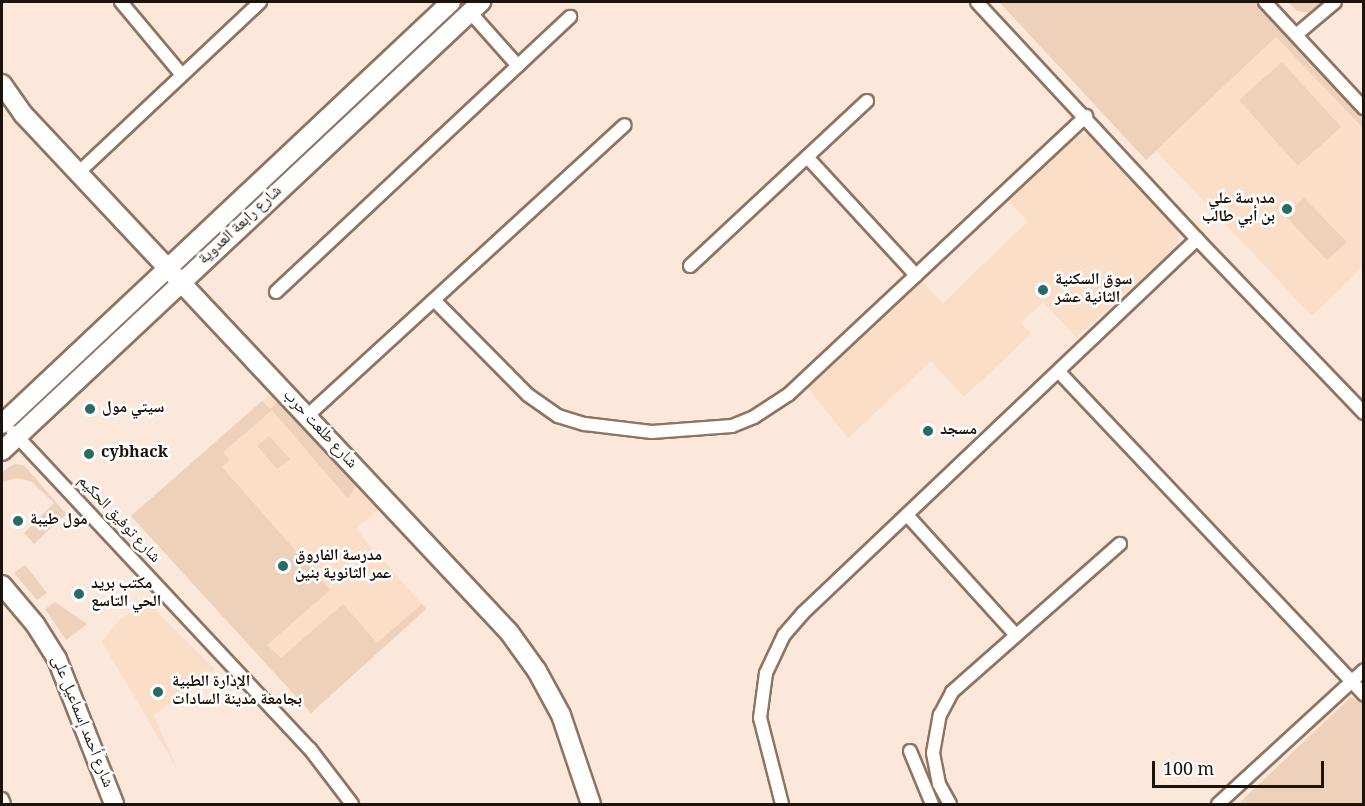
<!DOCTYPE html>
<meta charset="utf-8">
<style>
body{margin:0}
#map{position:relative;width:1365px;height:806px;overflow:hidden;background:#fbe8db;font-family:Georgia,"Noto Naskh Arabic",serif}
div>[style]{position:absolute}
.built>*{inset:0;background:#fbdec7}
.green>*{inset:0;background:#eed1ba}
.roads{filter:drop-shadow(2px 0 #8f7460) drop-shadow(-2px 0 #8f7460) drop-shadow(0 2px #8f7460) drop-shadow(0 -2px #8f7460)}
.street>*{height:12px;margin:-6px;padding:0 6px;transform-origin:6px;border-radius:6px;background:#fff}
.secondary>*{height:18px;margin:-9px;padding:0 9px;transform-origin:9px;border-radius:9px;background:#fff}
.dots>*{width:16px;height:16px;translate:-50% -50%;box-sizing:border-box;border:3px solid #fff;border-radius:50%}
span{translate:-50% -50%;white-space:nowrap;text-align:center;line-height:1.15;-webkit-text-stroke:5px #fff;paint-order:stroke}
.poi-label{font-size:16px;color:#1d130b;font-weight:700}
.right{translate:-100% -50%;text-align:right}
.left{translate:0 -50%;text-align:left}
.street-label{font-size:16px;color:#1d130b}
.frame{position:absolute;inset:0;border:3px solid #1d130b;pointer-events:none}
.scale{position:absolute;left:1152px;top:761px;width:172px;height:27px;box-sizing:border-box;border:3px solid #1d130b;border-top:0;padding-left:8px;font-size:18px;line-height:21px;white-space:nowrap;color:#1d130b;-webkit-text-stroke:4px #fff;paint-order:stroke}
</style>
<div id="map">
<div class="built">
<div style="clip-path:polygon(1276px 37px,1363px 128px,1363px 267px,1312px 316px,1156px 151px)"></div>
<div style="clip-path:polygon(1086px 135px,1094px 137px,1179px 232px,1177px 246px,1076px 337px,1043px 302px,1021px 323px,1031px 334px,964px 397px,931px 361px,848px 438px,806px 386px,917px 277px,943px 303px,1028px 221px,1007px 199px,1075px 136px)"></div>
<div style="clip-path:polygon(273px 392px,382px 507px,356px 529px,426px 609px,311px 713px,131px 516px)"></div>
<div style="clip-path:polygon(149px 604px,215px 669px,154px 715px,177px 769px,102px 642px,120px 619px)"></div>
</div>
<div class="green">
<div style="clip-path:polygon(999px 2px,1257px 2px,1363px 113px,1363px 128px,1276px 37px,1146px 160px)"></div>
<div style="clip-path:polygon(1288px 2px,1321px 2px,1309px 13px,1297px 11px)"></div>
<div style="clip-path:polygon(1282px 62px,1341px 127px,1298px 166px,1239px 100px)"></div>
<div style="clip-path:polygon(1304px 198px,1347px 242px,1327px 260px,1285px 216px)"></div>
<div style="clip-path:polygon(280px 400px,358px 482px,348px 499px,272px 410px,223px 452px,230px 460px,222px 467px,330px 590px,267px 645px,281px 658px,343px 604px,377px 643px,422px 604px,426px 609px,311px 713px,131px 516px,262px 401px,270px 409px)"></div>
<div style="clip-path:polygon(269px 436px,290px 459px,277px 469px,257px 446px)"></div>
<div style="clip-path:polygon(14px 464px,24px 465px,66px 514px,34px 544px,24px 533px,54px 503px,32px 482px,17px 478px,2px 482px,2px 472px)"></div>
<div style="clip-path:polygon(25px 565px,47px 593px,37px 600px,14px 573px)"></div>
<div style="clip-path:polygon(55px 602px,87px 624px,66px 640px,45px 609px)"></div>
<div style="clip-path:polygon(1351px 697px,1363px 704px,1363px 804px,1238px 804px)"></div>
</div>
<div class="roads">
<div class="street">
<div style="left:121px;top:2px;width:95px;rotate:50.1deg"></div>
<div style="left:1265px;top:2px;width:145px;rotate:47deg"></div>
<div style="left:470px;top:12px;width:72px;rotate:48.4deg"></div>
<div style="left:1296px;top:35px;width:51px;rotate:-40.2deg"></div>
<div style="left:807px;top:157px;width:161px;rotate:47.3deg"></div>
<div style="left:78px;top:173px;width:250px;rotate:-43.2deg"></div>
<div style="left:1197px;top:239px;width:241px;rotate:46.2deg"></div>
<div style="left:690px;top:266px;width:242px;rotate:-43deg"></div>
<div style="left:276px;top:292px;width:403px;rotate:-43.1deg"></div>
<div style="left:434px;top:300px;width:134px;rotate:45.3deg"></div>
<div style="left:528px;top:395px;width:37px;rotate:35deg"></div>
<div style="left:558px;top:416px;width:28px;rotate:17deg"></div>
<div style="left:585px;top:424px;width:67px;rotate:6.8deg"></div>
<div style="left:652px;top:432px;width:80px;rotate:-4.3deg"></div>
<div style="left:732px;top:426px;width:24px;rotate:-22deg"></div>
<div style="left:754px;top:417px;width:42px;rotate:-33.3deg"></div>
<div style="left:789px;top:394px;width:407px;rotate:-43.1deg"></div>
<div style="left:1059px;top:372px;width:444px;rotate:46.6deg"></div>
<div style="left:306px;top:417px;width:432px;rotate:-42.5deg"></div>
<div style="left:13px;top:432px;width:434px;rotate:46.9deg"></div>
<div style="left:310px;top:749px;width:69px;rotate:52.6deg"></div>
<div style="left:907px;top:515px;width:162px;rotate:47.8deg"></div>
<div style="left:910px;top:751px;width:57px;rotate:67.5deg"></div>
<div style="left:2px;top:799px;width:5px;rotate:68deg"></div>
<div style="left:782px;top:804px;width:89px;rotate:-104.3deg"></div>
<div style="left:760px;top:718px;width:45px;rotate:-82.4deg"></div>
<div style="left:766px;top:673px;width:42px;rotate:-64.7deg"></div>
<div style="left:784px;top:635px;width:28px;rotate:-49deg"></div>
<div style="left:802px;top:614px;width:545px;rotate:-43.51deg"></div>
<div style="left:1197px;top:239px;width:323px;rotate:-132.9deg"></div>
<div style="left:950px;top:804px;width:23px;rotate:-119deg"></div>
<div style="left:939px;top:784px;width:32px;rotate:-101deg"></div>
<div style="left:933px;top:753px;width:39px;rotate:-80deg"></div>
<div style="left:940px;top:715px;width:26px;rotate:-62deg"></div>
<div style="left:952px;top:692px;width:224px;rotate:-41.4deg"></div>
<div style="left:1218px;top:804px;width:198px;rotate:-42.5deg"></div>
</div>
<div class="secondary">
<div style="left:2px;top:84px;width:37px;rotate:55deg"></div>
<div style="left:23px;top:114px;width:710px;rotate:46.83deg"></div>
<div style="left:509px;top:632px;width:48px;rotate:54.3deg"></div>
<div style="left:537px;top:671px;width:50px;rotate:61.4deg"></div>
<div style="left:561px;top:715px;width:94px;rotate:71.4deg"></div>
<div style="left:2px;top:424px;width:616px;rotate:-43.22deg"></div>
<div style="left:2px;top:451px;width:657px;rotate:-43.15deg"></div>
<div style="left:2px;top:585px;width:51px;rotate:49.8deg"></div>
<div style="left:35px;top:624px;width:41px;rotate:57.8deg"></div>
<div style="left:57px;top:659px;width:156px;rotate:68.5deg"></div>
</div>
</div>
<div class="dots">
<div style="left:1287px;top:209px;background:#256d65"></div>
<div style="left:1043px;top:290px;background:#256d65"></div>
<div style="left:90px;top:409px;background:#256d65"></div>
<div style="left:928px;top:431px;background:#256d65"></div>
<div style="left:89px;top:454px;background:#256d65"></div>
<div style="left:18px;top:521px;background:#256d65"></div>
<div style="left:283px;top:566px;background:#256d65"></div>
<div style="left:79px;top:594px;background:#256d65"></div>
<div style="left:158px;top:692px;background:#256d65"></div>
</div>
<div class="poi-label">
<span class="right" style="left:1275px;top:209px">مدرسة علي<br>بن أبي طالب</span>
<span class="left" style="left:1055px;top:290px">سوق السكنية<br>الثانية عشر</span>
<span class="left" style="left:102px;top:409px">سيتي مول</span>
<span class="left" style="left:940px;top:431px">مسجد</span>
<span class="left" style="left:101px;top:454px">cybhack</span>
<span class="left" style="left:30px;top:521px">مول طيبة</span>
<span class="left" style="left:295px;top:566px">مدرسة الفاروق<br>عمر الثانوية بنين</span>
<span class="left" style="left:91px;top:594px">مكتب بريد<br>الحي التاسع</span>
<span class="left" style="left:172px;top:692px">الإدارة الطبية<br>بجامعة مدينة السادات</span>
</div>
<div class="street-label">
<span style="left:241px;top:226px;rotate:-43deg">شارع رابعة العدوية</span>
<span style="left:319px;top:430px;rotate:47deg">شارع طلعت حرب</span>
<span style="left:118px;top:520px;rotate:47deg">شارع توفيق الحكيم</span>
<span style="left:81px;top:722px;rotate:68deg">شارع أحمد إسماعيل على</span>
</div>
<div class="frame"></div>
<div class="scale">100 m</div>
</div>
